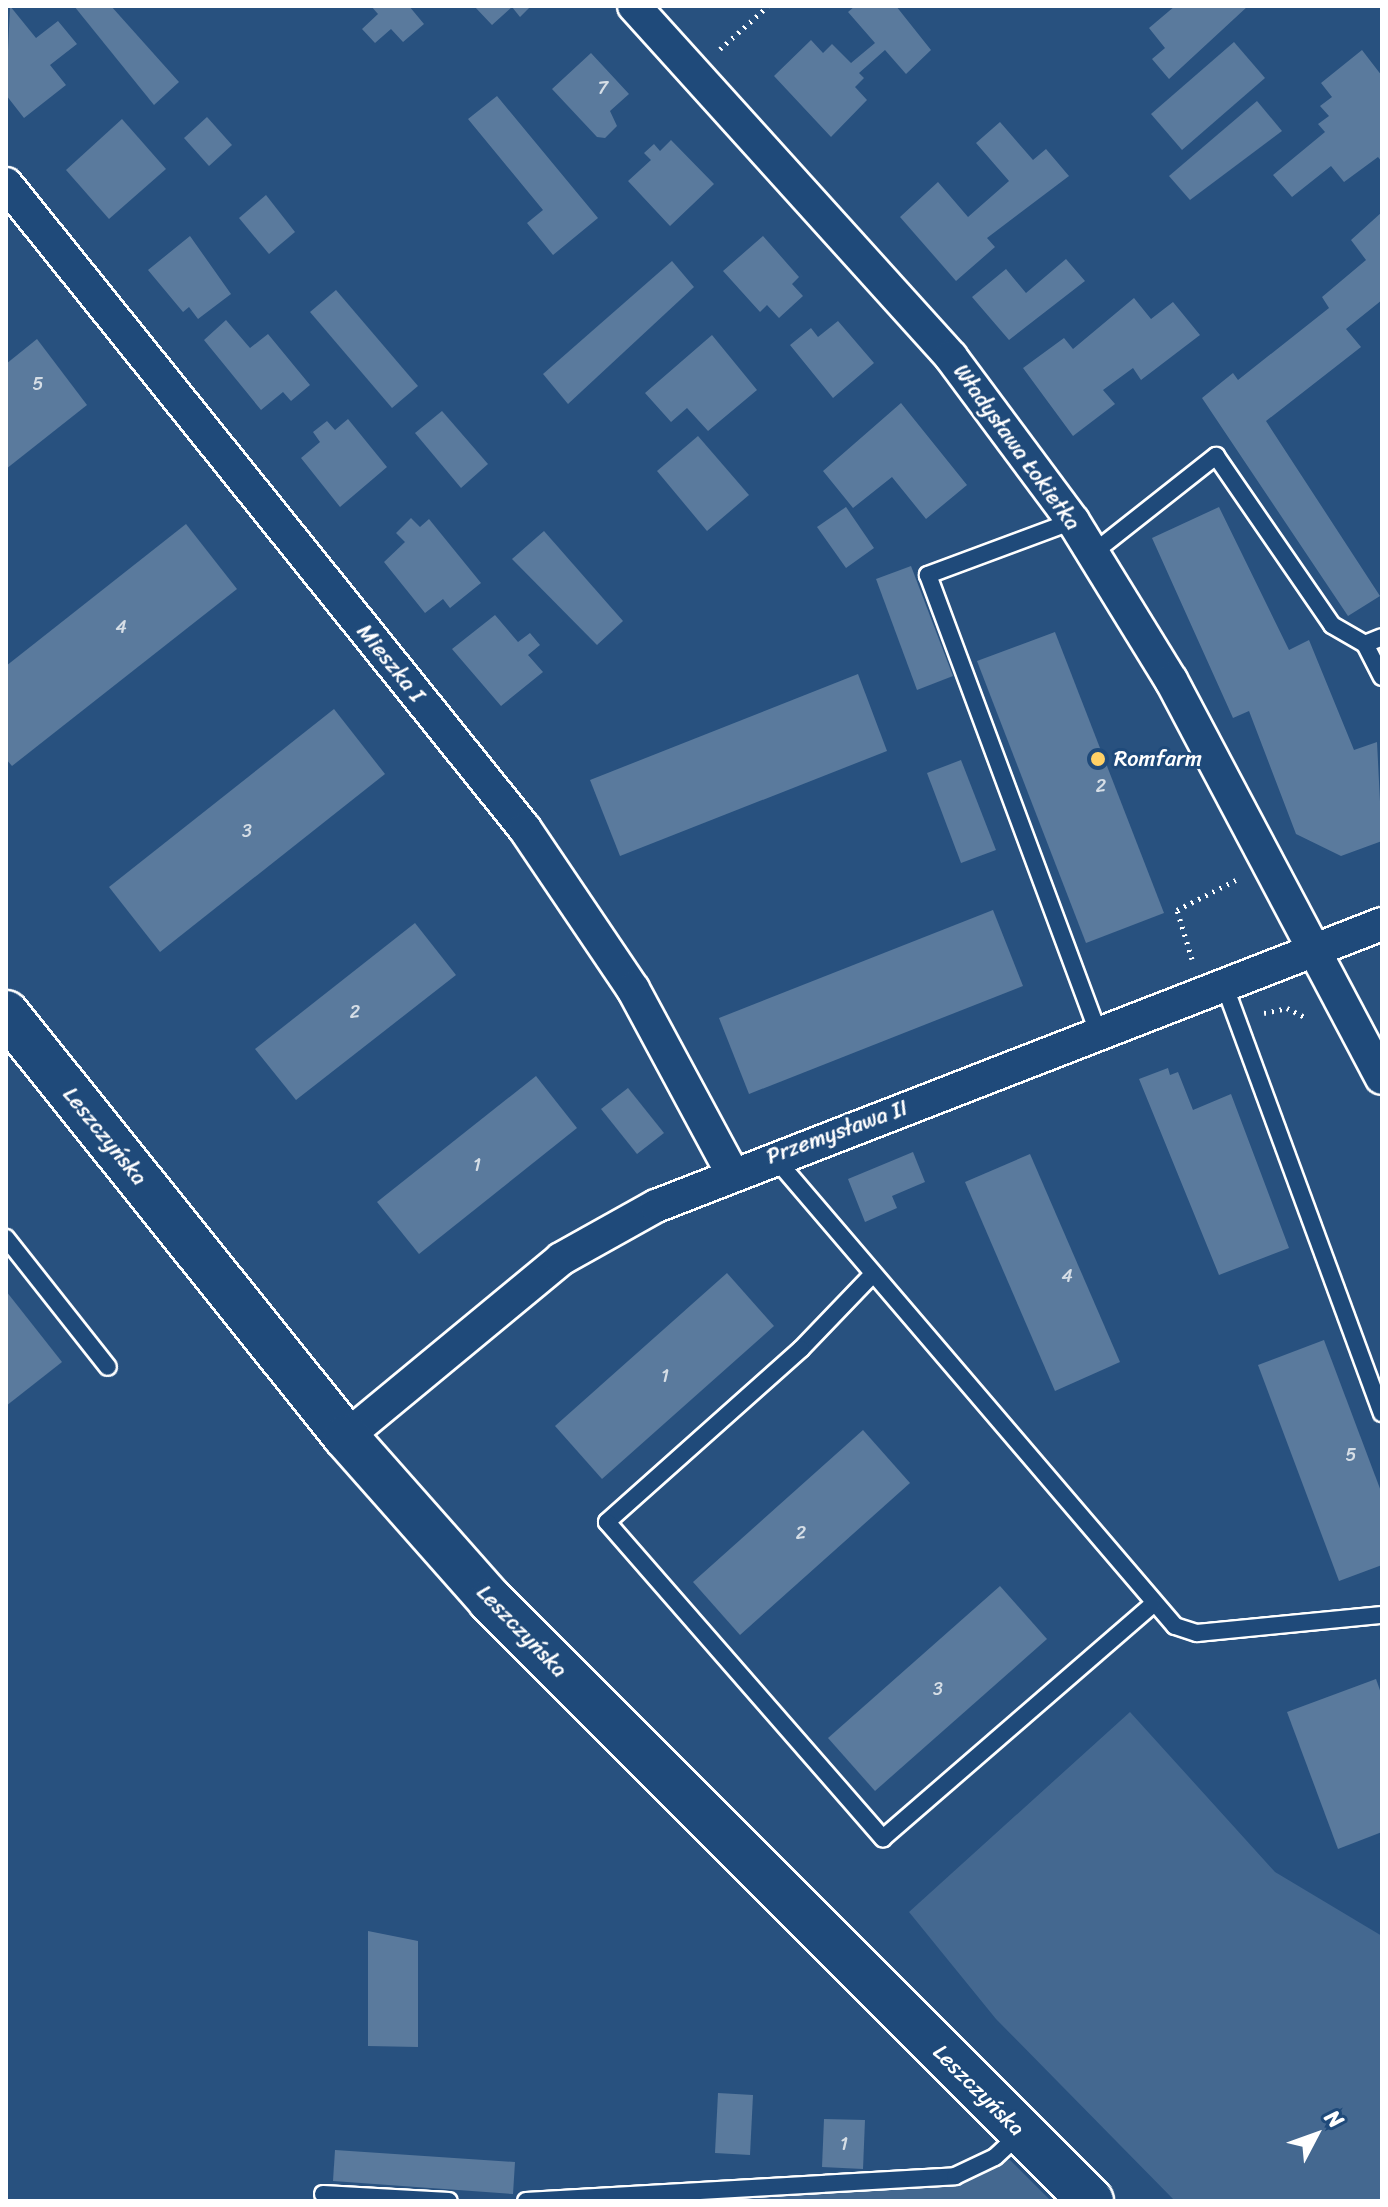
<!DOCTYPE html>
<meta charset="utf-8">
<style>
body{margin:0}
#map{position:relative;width:1388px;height:2207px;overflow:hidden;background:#28517f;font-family:Sriracha,sans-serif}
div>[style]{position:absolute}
.green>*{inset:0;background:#446890}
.building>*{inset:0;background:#5a7a9d}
.path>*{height:5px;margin-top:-2.5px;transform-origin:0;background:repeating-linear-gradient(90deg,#fff 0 2px,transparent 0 8px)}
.roads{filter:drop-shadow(2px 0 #fff) drop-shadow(-2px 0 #fff) drop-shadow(0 2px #fff) drop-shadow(0 -2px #fff)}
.lane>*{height:16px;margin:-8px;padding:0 8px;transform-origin:8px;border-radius:8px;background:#1f4a7a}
.street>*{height:32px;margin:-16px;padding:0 16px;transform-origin:16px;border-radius:16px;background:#1f4a7a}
.secondary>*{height:44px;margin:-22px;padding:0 22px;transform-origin:22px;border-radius:22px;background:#1f4a7a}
.dots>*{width:22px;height:22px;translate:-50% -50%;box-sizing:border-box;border:4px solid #1f4a7a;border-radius:50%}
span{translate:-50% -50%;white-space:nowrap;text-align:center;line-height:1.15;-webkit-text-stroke:6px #1f4a7a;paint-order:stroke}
.number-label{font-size:18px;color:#d6dee6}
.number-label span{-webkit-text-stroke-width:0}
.street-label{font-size:22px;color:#fff}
.poi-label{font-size:22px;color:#fff}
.left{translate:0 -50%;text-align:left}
.frame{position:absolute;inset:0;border:8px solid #fff;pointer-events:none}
.north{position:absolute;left:1276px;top:2095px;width:80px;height:80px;-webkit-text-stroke:6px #1f4a7a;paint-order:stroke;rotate:49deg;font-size:22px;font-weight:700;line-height:32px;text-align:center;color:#fff}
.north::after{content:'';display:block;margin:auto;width:28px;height:36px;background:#fff;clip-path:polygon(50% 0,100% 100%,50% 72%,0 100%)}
</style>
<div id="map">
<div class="green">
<div style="clip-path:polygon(1130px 1712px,1275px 1872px,1382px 1936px,1382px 2201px,1175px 2201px,996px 2019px,909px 1912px)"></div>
<div style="clip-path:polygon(1010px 2160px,1051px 2201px,724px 2201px,729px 2196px)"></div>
</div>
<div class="building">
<div style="clip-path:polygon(10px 6px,36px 38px,58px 21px,77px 44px,50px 65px,66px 85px,24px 118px,6px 95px)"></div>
<div style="clip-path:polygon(74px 6px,111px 6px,179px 82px,154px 105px)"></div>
<div style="clip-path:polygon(371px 6px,409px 6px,424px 24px,403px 42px,391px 29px,375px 43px,362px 29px,378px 14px)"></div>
<div style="clip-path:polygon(474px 6px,531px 6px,520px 17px,512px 7px,492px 25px)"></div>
<div style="clip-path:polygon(855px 6px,896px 6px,931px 50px,906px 74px,885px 50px,859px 73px,864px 78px,855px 87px,867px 100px,831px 137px,774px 76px,811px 40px,823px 53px,832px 44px,851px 63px,875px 43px,848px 12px)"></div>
<div style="clip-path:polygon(1175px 6px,1248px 6px,1169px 79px,1152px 59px,1165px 48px,1149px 28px)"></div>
<div style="clip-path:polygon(1234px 42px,1265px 78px,1182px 150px,1151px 114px)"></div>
<div style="clip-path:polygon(1362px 50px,1382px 76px,1382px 162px,1378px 157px,1344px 182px,1331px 166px,1292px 197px,1273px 175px,1325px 132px,1318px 124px,1329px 116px,1320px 106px,1332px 97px,1321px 83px)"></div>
<div style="clip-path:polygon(591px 53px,629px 94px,610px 111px,617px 126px,605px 138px,597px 137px,552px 89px)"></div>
<div style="clip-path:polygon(497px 96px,598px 218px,553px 255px,527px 223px,543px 210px,468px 119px)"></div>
<div style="clip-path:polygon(1257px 101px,1282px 131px,1190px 200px,1169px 176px)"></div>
<div style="clip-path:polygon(207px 117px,232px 145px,209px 166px,184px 138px)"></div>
<div style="clip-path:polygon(122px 119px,166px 169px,109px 219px,66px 170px)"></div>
<div style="clip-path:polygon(1000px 122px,1033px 160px,1046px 149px,1069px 176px,987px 238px,995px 247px,956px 281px,900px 217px,938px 182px,968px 217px,1009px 181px,976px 143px)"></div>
<div style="clip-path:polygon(671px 140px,714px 184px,670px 226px,628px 181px,651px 160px,644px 153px,654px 144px,660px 151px)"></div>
<div style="clip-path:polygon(266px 195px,295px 232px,269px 254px,239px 218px)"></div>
<div style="clip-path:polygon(1382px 212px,1382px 300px,1346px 329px,1361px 347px,1266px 421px,1380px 596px,1348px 616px,1202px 398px,1233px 373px,1238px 380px,1329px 308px,1322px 297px,1366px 260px,1351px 240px)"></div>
<div style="clip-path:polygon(190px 236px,231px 294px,198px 319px,189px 307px,183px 312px,148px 270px)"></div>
<div style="clip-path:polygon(763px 236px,799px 277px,792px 284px,803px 296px,779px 318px,767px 305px,760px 312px,723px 271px)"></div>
<div style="clip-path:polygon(1066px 259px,1085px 281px,1009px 340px,972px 297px,1006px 269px,1026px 293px)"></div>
<div style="clip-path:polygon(672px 261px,694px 287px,568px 404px,543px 374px)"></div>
<div style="clip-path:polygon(336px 290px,418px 386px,392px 408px,310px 312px)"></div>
<div style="clip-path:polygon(1134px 298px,1151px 319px,1173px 302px,1200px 335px,1141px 380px,1133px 368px,1103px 390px,1115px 404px,1073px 436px,1023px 368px,1064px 338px,1073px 349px)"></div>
<div style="clip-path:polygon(226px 320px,250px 348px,268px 334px,310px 385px,291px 401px,283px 392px,261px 410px,204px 340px)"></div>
<div style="clip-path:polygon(838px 321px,874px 363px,833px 398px,790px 345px,811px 328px,818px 337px)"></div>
<div style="clip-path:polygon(712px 335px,757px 390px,708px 431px,687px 408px,671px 422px,645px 393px)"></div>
<div style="clip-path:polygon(37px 339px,87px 405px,6px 469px,6px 364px)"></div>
<div style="clip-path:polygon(901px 403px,967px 485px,926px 519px,892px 477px,853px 508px,823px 471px)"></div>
<div style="clip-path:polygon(442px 411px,488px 464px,461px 488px,415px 433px)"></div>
<div style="clip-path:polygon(348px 419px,387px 467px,340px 507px,301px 458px,320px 442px,313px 432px,327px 421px,335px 430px)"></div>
<div style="clip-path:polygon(698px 436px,749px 495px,707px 531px,657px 471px)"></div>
<div style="clip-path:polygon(846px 507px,874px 548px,846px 568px,817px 527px)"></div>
<div style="clip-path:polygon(1219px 507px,1289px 650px,1309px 640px,1354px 750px,1377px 742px,1382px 841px,1341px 856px,1296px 834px,1249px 711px,1233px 718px,1152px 538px)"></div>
<div style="clip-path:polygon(411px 518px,420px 527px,429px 519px,481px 583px,450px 608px,443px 599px,425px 613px,384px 562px,405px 542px,396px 533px)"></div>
<div style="clip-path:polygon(186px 524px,237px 589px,12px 766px,6px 759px,6px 666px)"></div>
<div style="clip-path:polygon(544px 531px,623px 621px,597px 645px,512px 559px)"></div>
<div style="clip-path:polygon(911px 566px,953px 676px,917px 690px,876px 579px)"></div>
<div style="clip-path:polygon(495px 615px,518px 642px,530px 633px,540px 645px,528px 655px,543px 672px,501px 706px,452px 649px)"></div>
<div style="clip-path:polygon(1055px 632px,1164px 913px,1086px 943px,977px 661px)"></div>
<div style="clip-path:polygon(858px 674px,887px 751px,620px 856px,590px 780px)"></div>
<div style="clip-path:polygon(334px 709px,385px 774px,160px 952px,109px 887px)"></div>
<div style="clip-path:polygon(961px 760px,996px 850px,961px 863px,927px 773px)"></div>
<div style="clip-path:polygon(993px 910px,1023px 986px,749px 1094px,719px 1018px)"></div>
<div style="clip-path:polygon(415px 923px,456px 975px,296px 1100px,255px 1049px)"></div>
<div style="clip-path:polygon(1168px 1068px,1170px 1075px,1178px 1072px,1193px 1110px,1231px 1094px,1289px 1248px,1219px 1275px,1139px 1079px)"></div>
<div style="clip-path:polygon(536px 1076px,577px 1128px,419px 1254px,377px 1202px)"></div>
<div style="clip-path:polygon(628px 1088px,664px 1133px,637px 1154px,601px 1109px)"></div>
<div style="clip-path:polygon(913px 1152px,925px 1182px,892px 1196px,897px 1208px,865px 1222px,848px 1179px)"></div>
<div style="clip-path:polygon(1030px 1154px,1120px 1362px,1055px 1391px,965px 1182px)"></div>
<div style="clip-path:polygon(727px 1273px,774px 1326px,602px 1479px,555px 1426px)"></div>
<div style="clip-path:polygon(6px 1291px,62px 1362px,6px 1406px)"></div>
<div style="clip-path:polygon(1324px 1340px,1382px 1494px,1382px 1565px,1339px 1581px,1258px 1365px)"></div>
<div style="clip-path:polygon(863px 1430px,910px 1483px,740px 1635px,693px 1582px)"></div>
<div style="clip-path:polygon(1000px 1586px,1047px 1639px,875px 1791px,828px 1738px)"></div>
<div style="clip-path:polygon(1376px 1679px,1382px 1696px,1382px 1832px,1338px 1849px,1287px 1712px)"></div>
<div style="clip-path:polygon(368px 1931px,418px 1941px,418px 2047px,368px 2046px)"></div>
<div style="clip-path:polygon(718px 2093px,753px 2095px,750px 2155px,715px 2153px)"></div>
<div style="clip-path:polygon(824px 2119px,865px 2120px,863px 2169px,822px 2167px)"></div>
<div style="clip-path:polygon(335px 2150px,515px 2162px,513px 2194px,333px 2181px)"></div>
</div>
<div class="path">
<div style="left:720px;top:49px;width:64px;rotate:-41.9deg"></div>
<div style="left:1192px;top:959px;width:51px;rotate:-107deg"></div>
<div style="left:1177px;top:910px;width:66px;rotate:-27deg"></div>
<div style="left:1264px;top:1013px;width:24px;rotate:-12deg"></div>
<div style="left:1287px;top:1008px;width:22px;rotate:27deg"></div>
</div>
<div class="roads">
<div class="lane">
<div style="left:1073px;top:521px;width:155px;rotate:159.6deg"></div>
<div style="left:928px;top:575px;width:491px;rotate:69.6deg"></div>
<div style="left:1093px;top:553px;width:157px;rotate:-38.3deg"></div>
<div style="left:1216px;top:456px;width:205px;rotate:55.5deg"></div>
<div style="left:1332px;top:625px;width:38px;rotate:30deg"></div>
<div style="left:1365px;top:644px;width:37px;rotate:63deg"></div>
<div style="left:1365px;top:644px;width:18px;rotate:-22deg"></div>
<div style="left:1225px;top:987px;width:454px;rotate:69.8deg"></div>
<div style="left:774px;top:1157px;width:617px;rotate:49.47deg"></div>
<div style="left:1175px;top:1626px;width:23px;rotate:18deg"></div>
<div style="left:1197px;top:1633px;width:186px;rotate:-5.6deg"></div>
<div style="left:6px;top:1238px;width:164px;rotate:51.7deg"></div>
<div style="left:873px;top:1274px;width:104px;rotate:133.8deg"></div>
<div style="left:801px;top:1349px;width:260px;rotate:138.3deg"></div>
<div style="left:607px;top:1522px;width:420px;rotate:48.9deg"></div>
<div style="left:883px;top:1838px;width:356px;rotate:-40.9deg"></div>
<div style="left:323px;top:2194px;width:126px;rotate:3.2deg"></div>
<div style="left:526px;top:2201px;width:430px;rotate:-3.3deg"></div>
<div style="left:955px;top:2176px;width:44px;rotate:-25.4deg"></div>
<div style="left:995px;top:2157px;width:35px;rotate:-43deg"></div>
</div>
<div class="street">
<div style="left:634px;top:6px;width:473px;rotate:47.9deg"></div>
<div style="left:951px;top:357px;width:204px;rotate:53.4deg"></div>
<div style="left:1073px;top:521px;width:187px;rotate:58.4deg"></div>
<div style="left:1171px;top:680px;width:450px;rotate:62.1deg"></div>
<div style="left:6px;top:184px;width:828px;rotate:51.18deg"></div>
<div style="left:525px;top:829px;width:193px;rotate:56deg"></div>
<div style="left:633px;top:989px;width:207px;rotate:61.7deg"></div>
<div style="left:346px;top:1437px;width:279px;rotate:-39.6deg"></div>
<div style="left:561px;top:1259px;width:109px;rotate:-29.2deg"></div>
<div style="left:656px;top:1206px;width:779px;rotate:-21.23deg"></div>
</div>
<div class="secondary">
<div style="left:6px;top:1013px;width:543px;rotate:51.27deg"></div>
<div style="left:346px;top:1437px;width:217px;rotate:48.5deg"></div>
<div style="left:490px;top:1600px;width:850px;rotate:45deg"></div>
</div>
</div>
<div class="dots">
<div style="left:1098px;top:759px;background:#ffd166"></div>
</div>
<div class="number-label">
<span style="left:603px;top:88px">7</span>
<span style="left:38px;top:384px">5</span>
<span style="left:121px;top:627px">4</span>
<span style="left:1101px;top:786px">2</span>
<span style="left:247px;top:831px">3</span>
<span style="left:355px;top:1012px">2</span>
<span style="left:477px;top:1165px">1</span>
<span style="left:1067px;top:1276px">4</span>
<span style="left:665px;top:1376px">1</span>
<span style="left:1351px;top:1455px">5</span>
<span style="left:801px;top:1533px">2</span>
<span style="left:938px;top:1689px">3</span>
<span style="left:844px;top:2144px">1</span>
</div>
<div class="street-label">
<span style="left:1017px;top:447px;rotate:54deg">Władysława Łokietka</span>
<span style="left:391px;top:663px;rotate:51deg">Mieszka I</span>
<span style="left:837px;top:1132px;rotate:-20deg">Przemysława II</span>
<span style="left:105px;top:1136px;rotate:51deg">Leszczyńska</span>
<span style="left:522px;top:1631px;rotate:46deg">Leszczyńska</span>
<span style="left:979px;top:2090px;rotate:45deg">Leszczyńska</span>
</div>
<div class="poi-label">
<span class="left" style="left:1114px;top:759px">Romfarm</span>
</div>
<div class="frame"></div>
<div class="north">N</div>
</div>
